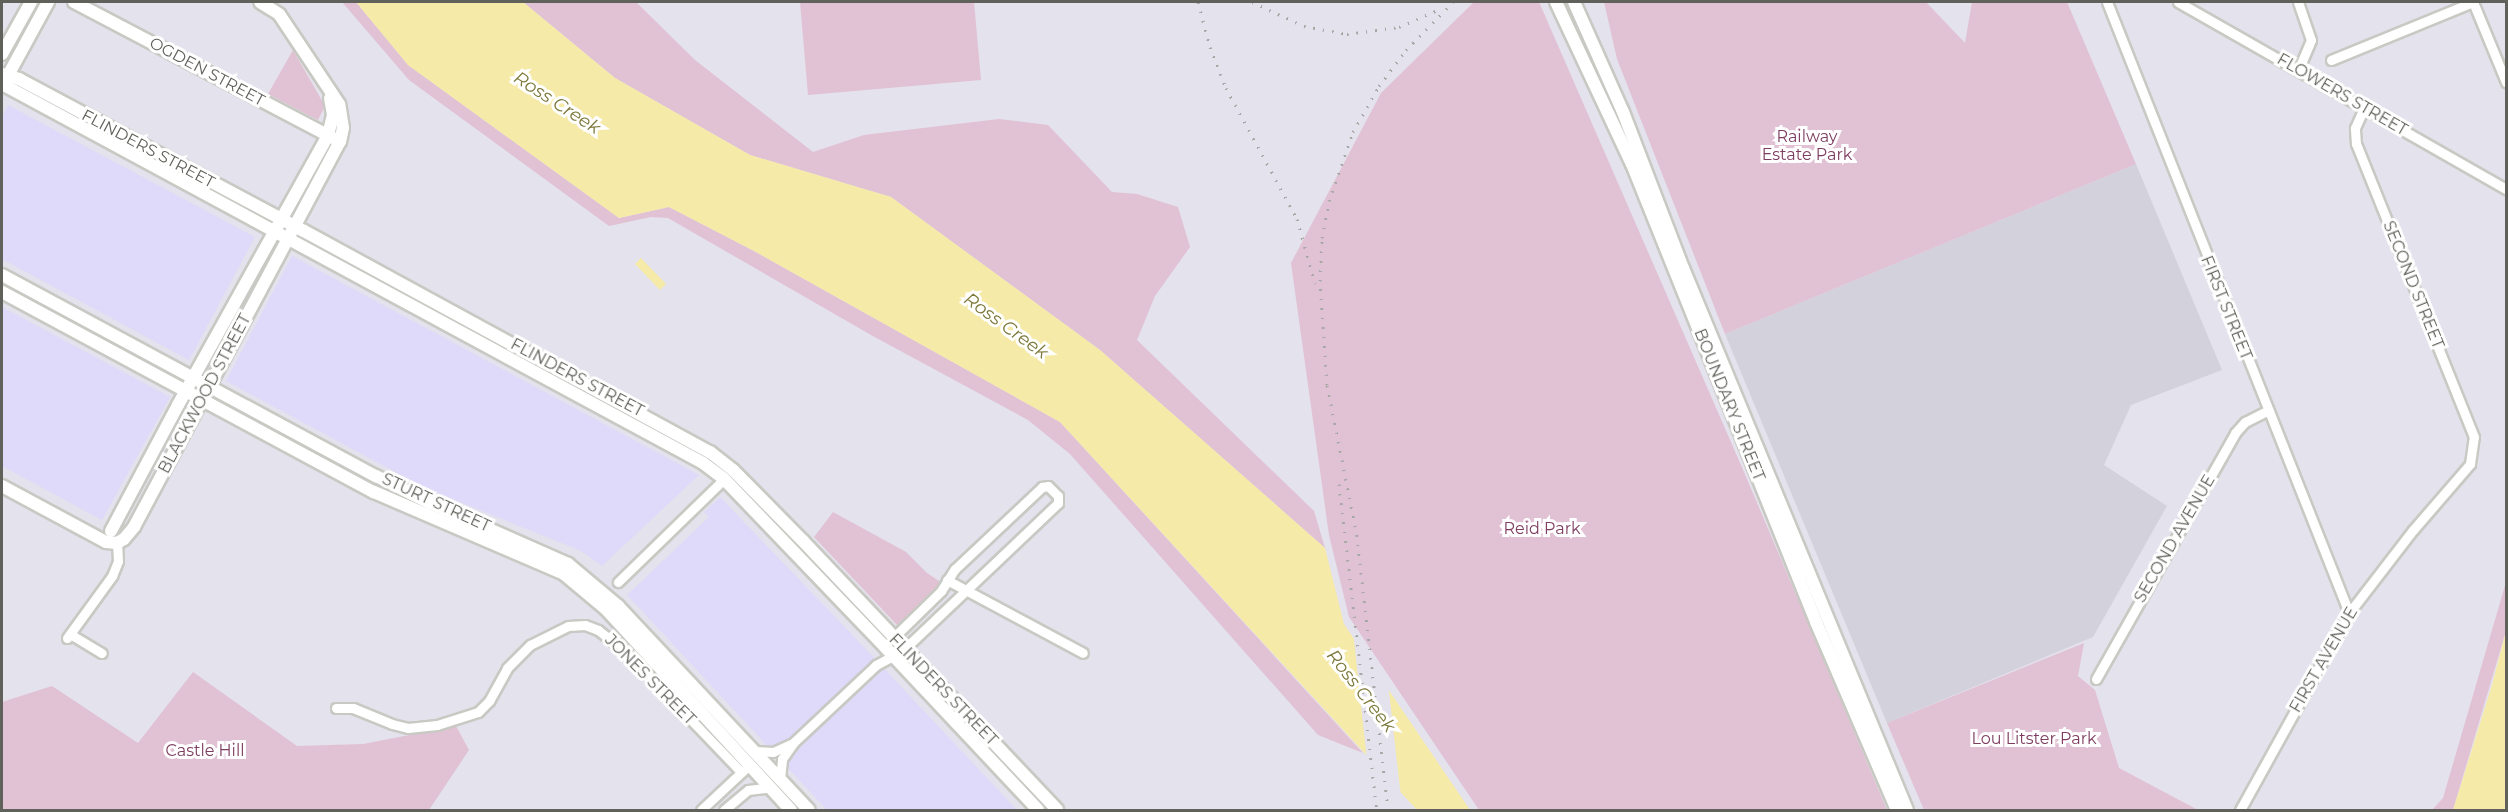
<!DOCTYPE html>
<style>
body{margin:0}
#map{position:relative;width:2508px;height:812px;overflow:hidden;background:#e4e2ec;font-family:Montserrat,sans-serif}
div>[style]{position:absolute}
.commercial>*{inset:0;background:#dfd9fa}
.education>*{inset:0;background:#d3d1db}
.green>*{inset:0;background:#e1c1d4}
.water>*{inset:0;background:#f6eaa8}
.pier>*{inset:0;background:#e4e2ec}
.roads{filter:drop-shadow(2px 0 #c9c9c4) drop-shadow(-2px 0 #c9c9c4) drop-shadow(0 2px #c9c9c4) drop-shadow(0 -2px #c9c9c4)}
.street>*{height:9px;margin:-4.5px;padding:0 4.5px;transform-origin:4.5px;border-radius:4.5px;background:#fff}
.secondary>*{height:12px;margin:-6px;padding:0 6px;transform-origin:6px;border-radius:6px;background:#fff}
.rail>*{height:3px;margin-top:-1.5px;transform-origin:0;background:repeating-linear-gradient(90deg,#a8a8a7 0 1.5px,transparent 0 9.5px)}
span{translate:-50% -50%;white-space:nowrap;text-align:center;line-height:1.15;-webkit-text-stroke:6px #fff;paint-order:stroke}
.street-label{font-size:16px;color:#61615b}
.park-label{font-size:16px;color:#7e3d60}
.water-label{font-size:18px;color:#7c7839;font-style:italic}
.frame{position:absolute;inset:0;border:3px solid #61615b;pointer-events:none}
</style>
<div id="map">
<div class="commercial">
<div style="clip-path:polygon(8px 105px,255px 237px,189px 360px,2px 259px,2px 117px)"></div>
<div style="clip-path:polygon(292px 256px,699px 475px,602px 566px,581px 551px,423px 487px,226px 381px)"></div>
<div style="clip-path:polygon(2px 307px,170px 397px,102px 520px,2px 466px)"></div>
<div style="clip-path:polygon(720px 497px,863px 646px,1017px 810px,827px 810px,627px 595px,709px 517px,704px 512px)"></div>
</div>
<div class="education">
<div style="clip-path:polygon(2136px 164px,2222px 370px,2131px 405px,2104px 465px,2167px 506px,2093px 637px,1887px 723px,1725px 334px)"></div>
</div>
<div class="green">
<div style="clip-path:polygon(342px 2px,356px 2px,408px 65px,619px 218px,669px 207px,754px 251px,1060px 422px,1363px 753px,1318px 735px,1070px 454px,1028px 420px,871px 335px,668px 218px,651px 217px,609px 226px,409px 80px)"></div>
<div style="clip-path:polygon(523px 2px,636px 2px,695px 60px,813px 152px,864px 135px,999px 119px,1048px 125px,1112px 192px,1137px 194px,1178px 207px,1190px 247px,1155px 296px,1137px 340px,1314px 511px,1325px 548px,1100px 350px,891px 197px,750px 155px,615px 78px)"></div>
<div style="clip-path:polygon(800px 2px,974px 2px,981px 80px,808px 95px)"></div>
<div style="clip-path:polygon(1474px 2px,1539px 2px,1744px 472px,1887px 810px,1479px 810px,1349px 617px,1329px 535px,1291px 263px,1381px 93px)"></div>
<div style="clip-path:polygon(1604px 2px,1926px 2px,1965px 43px,1972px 2px,2067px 2px,2136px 164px,1725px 334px,1617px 59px)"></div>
<div style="clip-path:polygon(293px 50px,325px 106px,318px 120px,268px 94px)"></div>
<div style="clip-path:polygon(833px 512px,906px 552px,927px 573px,942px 583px,898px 626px,814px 537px)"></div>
<div style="clip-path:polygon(2506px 582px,2506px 631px,2453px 810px,2432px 810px,2443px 798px)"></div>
<div style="clip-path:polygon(2084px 643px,2078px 676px,2095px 690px,2119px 768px,2198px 810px,1924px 810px,1887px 723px)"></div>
<div style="clip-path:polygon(193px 672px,297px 746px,363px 744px,456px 726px,469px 750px,429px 810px,2px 810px,2px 702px,52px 686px,138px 743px)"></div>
</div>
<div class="water">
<div style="clip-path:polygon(356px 2px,523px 2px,615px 78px,750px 155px,891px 197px,1100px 350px,1325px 548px,1344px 624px,1470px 810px,1417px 810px,1060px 422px,754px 251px,669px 207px,619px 218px,408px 65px)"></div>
<div style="clip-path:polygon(641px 258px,666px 284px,660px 290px,635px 264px)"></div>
<div style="clip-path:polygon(2506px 631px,2506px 810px,2453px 810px,2492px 685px)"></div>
</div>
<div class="pier">
<div style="clip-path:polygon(1353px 631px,1388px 683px,1401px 797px,1367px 761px)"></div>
</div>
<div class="roads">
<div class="street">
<div style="left:2107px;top:2px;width:657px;rotate:68.39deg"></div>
<div style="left:2178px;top:2px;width:378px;rotate:29.7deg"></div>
<div style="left:2298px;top:2px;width:40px;rotate:71.1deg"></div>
<div style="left:2311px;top:40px;width:33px;rotate:113deg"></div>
<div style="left:2473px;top:2px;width:87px;rotate:67.6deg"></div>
<div style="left:2331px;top:60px;width:153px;rotate:-22.2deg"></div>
<div style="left:947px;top:580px;width:154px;rotate:28.2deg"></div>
<div style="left:618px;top:582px;width:148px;rotate:-44.2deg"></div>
<div style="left:70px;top:634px;width:37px;rotate:31deg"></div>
<div style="left:67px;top:638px;width:77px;rotate:-54deg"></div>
<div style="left:112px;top:576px;width:16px;rotate:-68deg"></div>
<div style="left:118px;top:561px;width:18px;rotate:-93deg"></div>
<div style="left:893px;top:638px;width:67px;rotate:-44.4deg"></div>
<div style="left:941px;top:591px;width:26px;rotate:-58deg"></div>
<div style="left:955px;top:569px;width:120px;rotate:-43.3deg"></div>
<div style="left:1042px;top:487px;width:6px;rotate:-9deg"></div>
<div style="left:1048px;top:486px;width:14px;rotate:45deg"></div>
<div style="left:1058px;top:496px;width:7px;rotate:90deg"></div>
<div style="left:1058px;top:503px;width:212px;rotate:136.5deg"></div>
<div style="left:2096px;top:679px;width:283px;rotate:-60.5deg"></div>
<div style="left:2235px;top:433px;width:15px;rotate:-48deg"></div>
<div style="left:2245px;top:422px;width:25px;rotate:-27deg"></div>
<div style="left:336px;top:708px;width:17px"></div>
<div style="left:353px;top:708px;width:42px;rotate:22.3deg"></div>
<div style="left:392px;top:724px;width:16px;rotate:14deg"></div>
<div style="left:408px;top:728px;width:29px;rotate:-6deg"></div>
<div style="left:437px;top:725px;width:43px;rotate:-17.6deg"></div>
<div style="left:478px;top:712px;width:16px;rotate:-45deg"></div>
<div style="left:489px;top:701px;width:38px;rotate:-61deg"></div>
<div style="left:507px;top:668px;width:33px;rotate:-45deg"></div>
<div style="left:530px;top:645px;width:42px;rotate:-26.6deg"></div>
<div style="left:568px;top:626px;width:17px;rotate:-3deg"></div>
<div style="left:585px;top:625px;width:14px;rotate:21deg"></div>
<div style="left:598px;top:630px;width:34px;rotate:38deg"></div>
<div style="left:625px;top:651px;width:168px;rotate:46.2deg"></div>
<div style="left:755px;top:751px;width:18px;rotate:3deg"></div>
<div style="left:773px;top:752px;width:20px;rotate:-24deg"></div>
<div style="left:780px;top:779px;width:20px;rotate:-84deg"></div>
<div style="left:782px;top:759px;width:19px;rotate:-55deg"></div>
<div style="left:793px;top:743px;width:114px;rotate:-43.2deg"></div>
<div style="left:876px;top:665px;width:19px;rotate:-28deg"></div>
<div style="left:701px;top:810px;width:60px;rotate:-43deg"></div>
<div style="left:724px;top:810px;width:31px;rotate:-40deg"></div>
<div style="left:748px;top:790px;width:23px;rotate:-7deg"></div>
<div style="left:2240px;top:810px;width:225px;rotate:-61deg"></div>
<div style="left:2349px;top:613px;width:105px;rotate:-52.4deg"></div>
<div style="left:2413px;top:530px;width:87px;rotate:-49.2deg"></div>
<div style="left:2470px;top:464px;width:27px;rotate:-82deg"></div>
<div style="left:2474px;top:437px;width:316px;rotate:-111.9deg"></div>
<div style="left:2356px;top:144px;width:16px;rotate:-94deg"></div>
<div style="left:2355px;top:128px;width:22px;rotate:-66deg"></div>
</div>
<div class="secondary">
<div style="left:74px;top:2px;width:293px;rotate:27.7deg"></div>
<div style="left:1556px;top:2px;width:179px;rotate:64.9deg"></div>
<div style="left:1632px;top:164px;width:494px;rotate:68.1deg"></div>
<div style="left:1816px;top:622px;width:205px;rotate:66.7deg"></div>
<div style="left:1574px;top:2px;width:120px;rotate:66deg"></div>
<div style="left:1623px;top:112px;width:167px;rotate:69deg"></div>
<div style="left:1683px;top:268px;width:586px;rotate:67.55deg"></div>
<div style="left:2px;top:54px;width:60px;rotate:-60.9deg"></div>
<div style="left:2px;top:74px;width:18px;rotate:16deg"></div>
<div style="left:19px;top:79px;width:323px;rotate:28.1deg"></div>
<div style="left:304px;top:231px;width:462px;rotate:28.6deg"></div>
<div style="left:710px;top:452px;width:29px;rotate:38deg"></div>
<div style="left:733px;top:470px;width:100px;rotate:45.4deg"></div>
<div style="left:803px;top:541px;width:370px;rotate:46.6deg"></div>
<div style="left:5px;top:81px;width:90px;rotate:-61.4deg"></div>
<div style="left:2px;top:84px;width:797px;rotate:28.4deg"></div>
<div style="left:703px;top:463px;width:26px;rotate:37deg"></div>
<div style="left:724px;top:479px;width:234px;rotate:46.2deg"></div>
<div style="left:886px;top:648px;width:222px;rotate:46.8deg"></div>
<div style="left:2px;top:275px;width:425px;rotate:28.3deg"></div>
<div style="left:376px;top:476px;width:60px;rotate:26.6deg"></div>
<div style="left:430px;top:503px;width:151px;rotate:23.8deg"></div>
<div style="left:568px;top:564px;width:65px;rotate:40deg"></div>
<div style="left:618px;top:606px;width:279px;rotate:46.9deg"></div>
<div style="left:2px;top:292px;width:422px;rotate:28.3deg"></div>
<div style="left:374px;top:492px;width:207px;rotate:23.3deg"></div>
<div style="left:564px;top:574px;width:55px;rotate:39.8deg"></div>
<div style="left:606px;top:609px;width:273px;rotate:47.4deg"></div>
<div style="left:2px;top:486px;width:118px;rotate:28.3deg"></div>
<div style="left:106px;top:542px;width:11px;rotate:5deg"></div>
<div style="left:111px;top:531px;width:143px;rotate:-62deg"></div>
<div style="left:178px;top:405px;width:309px;rotate:-60.9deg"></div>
<div style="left:328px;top:135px;width:21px;rotate:-76deg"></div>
<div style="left:333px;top:115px;width:17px;rotate:-100deg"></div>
<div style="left:117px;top:543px;width:8px;rotate:-30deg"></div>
<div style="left:124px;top:539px;width:16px;rotate:-50deg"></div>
<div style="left:134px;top:527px;width:437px;rotate:-61.9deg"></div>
<div style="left:340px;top:142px;width:14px;rotate:-78deg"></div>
<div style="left:343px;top:128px;width:24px;rotate:-99deg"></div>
<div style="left:339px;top:104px;width:108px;rotate:-123.7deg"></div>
<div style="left:279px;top:14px;width:22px;rotate:-148deg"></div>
</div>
</div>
<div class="rail">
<div style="left:1198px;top:2px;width:47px;rotate:75.1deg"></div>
<div style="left:1210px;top:47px;width:44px;rotate:68.7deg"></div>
<div style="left:1226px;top:88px;width:149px;rotate:61.5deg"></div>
<div style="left:1297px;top:219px;width:67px;rotate:74.5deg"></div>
<div style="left:1252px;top:2px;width:57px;rotate:24.8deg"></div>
<div style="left:1304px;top:26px;width:44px;rotate:10.5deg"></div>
<div style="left:1347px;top:34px;width:52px;rotate:-7.7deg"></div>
<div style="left:1399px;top:27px;width:45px;rotate:-23.7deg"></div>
<div style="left:1339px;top:484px;width:328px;rotate:83.4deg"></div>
<div style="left:1388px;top:810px;width:276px;rotate:-96.5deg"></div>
<div style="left:1357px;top:536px;width:154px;rotate:-101.2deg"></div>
<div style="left:1327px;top:385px;width:104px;rotate:-93.9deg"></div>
<div style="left:1320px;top:281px;width:43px;rotate:-87.3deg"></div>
<div style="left:1322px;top:238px;width:38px;rotate:-79deg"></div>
<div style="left:1329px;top:201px;width:73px;rotate:-70.8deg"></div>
<div style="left:1353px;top:132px;width:53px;rotate:-60.5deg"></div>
<div style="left:1379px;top:86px;width:45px;rotate:-53.1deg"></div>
<div style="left:1406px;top:50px;width:67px;rotate:-45.6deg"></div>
</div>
<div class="street-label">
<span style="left:207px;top:72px;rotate:28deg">OGDEN STREET</span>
<span style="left:2342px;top:95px;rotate:30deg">FLOWERS STREET</span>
<span style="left:148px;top:149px;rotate:28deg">FLINDERS STREET</span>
<span style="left:2413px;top:285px;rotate:68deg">SECOND STREET</span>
<span style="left:2226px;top:308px;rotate:68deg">FIRST STREET</span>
<span style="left:577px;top:378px;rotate:28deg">FLINDERS STREET</span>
<span style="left:205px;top:394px;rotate:-62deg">BLACKWOOD STREET</span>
<span style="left:1729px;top:405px;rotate:68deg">BOUNDARY STREET</span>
<span style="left:436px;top:503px;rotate:25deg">STURT STREET</span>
<span style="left:2175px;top:539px;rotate:-60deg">SECOND AVENUE</span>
<span style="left:2324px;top:660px;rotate:-60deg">FIRST AVENUE</span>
<span style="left:650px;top:680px;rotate:45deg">JONES STREET</span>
<span style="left:943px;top:690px;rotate:46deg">FLINDERS STREET</span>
</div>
<div class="park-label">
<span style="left:1807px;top:146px">Railway<br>Estate Park</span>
<span style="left:1542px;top:529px">Reid Park</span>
<span style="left:2034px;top:739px">Lou Litster Park</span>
<span style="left:205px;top:751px">Castle Hill</span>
</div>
<div class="water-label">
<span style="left:557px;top:103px;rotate:33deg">Ross Creek</span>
<span style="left:1006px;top:326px;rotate:36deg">Ross Creek</span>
<span style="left:1361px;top:691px;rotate:52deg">Ross Creek</span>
</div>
<div class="frame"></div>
</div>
